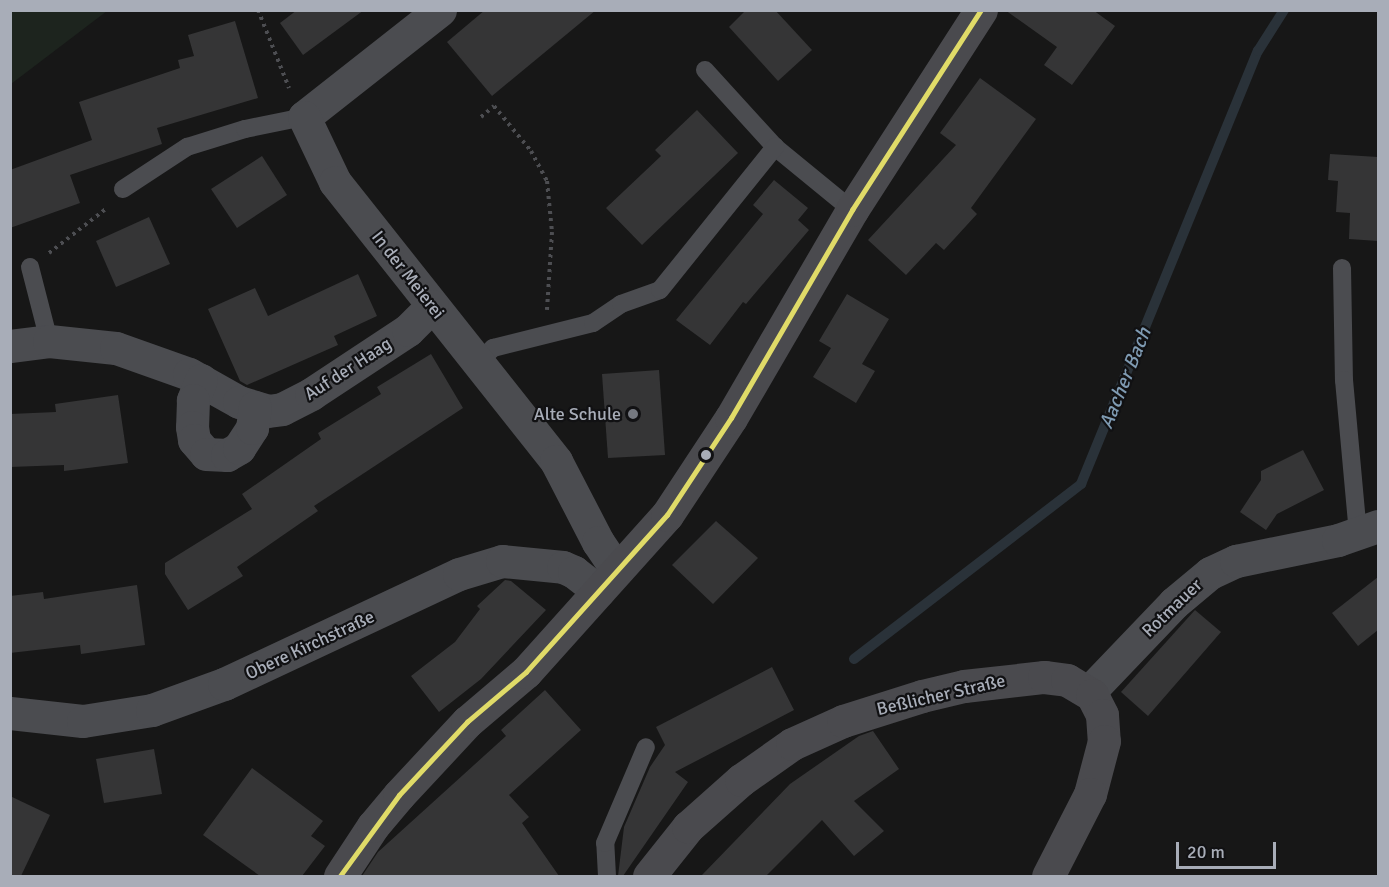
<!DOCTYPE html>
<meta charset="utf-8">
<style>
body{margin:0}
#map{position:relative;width:1389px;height:887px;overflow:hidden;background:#171717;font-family:Signika,sans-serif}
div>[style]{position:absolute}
.green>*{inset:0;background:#1d241e}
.stream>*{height:10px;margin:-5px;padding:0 5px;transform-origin:5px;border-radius:5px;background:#2a3239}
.building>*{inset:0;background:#353536}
.path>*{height:4px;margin-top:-2px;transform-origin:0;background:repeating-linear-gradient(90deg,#4d4e52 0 3px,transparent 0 7.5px)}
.lane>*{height:18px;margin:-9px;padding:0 9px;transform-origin:9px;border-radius:9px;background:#4b4c50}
.street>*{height:33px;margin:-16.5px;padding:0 16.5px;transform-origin:16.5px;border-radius:16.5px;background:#4b4c50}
.secondary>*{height:33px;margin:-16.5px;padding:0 16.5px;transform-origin:16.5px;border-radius:16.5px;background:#4a4a4e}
.bus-1>*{height:4.5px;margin:-2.25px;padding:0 2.25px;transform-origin:2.25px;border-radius:2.25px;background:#e0db68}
.dots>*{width:16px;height:16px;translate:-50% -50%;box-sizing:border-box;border:3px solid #111113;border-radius:50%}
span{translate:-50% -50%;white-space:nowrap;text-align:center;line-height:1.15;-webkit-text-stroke:4.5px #111113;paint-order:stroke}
.street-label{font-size:18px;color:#a8adb8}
.poi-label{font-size:18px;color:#a8adb8}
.right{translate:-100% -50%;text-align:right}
.water-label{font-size:20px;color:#7f9bb3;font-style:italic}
.frame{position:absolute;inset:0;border:12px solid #a8adb8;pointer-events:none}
.scale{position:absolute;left:1176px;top:842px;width:100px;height:27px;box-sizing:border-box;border:3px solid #a8adb8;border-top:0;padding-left:8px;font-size:18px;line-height:21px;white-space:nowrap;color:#a8adb8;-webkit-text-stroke:4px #111113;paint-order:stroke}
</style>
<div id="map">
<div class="green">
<div style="clip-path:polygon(11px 10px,107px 10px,107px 11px,11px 84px)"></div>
</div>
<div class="stream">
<div style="left:854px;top:659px;width:287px;rotate:-37.6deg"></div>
<div style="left:1081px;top:484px;width:468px;rotate:-67.8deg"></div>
<div style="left:1258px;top:51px;width:49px;rotate:-57.6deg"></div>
</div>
<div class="building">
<div style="clip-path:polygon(297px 10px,364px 10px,303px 55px,280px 23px)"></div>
<div style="clip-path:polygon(485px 10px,596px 10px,492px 96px,447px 42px)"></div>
<div style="clip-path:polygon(746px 10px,775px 10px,812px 50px,778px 81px,729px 27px)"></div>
<div style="clip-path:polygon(1005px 10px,1093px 10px,1115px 26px,1072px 85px,1044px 65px,1057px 47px)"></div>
<div style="clip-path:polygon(235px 21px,258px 98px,157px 128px,162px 144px,70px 175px,80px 203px,10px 228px,10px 170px,92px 140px,79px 102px,180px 68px,178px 60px,194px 56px,188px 35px)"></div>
<div style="clip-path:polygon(980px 78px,1036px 119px,971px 208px,977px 214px,944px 250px,936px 243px,906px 275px,868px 240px,956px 145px,940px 133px)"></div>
<div style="clip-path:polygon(697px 110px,738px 153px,642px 245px,606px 208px,661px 156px,655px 150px)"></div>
<div style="clip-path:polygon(1330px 154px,1378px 157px,1378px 241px,1349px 239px,1350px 213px,1336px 212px,1338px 181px,1328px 180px)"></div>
<div style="clip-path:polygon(262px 156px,287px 195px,237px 228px,211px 189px)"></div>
<div style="clip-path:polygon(774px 180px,808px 208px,798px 220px,809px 230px,746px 304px,743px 302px,710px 345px,676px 320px,763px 214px,753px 205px)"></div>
<div style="clip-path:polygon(149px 217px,170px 264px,116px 287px,96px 241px)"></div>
<div style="clip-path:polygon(358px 274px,377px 316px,334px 336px,338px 345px,322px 352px,247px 385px,240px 381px,208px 309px,255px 288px,268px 316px)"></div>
<div style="clip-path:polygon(847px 294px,889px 319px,862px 364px,875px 371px,856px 403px,813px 377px,831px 348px,819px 341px)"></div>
<div style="clip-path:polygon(431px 354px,463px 408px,314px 506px,318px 511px,237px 567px,243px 576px,188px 610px,165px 574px,165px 563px,252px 509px,242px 494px,321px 439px,318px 433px,381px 394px,377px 387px)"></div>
<div style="clip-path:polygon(659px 370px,665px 455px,608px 458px,602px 374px)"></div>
<div style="clip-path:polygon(118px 395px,128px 463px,64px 471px,64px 465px,10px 467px,10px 414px,56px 412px,55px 404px)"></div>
<div style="clip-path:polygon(1303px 450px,1324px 490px,1277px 514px,1266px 530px,1240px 512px,1261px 480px,1261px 471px)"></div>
<div style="clip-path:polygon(716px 521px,758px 558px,713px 604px,672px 565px)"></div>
<div style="clip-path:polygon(1378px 577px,1378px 630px,1358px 646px,1332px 613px)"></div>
<div style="clip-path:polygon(505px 580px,511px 581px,546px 610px,481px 679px,439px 712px,411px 676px,455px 642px,480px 609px,477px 606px)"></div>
<div style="clip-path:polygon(137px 585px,145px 645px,81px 654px,80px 645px,10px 653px,10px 596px,43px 592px,44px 599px)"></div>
<div style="clip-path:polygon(1195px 610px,1221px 632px,1148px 716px,1121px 692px)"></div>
<div style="clip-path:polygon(772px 667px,794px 710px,675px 772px,688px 782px,623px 876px,618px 876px,624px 827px,650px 767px,665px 745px,656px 727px)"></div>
<div style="clip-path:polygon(545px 690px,581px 730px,509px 795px,529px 817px,522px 823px,559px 876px,362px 876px,378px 852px,506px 736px,501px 730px)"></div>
<div style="clip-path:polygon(873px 731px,899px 769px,854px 801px,884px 831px,854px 856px,822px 820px,766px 876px,701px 876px,790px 784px,859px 736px)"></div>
<div style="clip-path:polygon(154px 749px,162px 794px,104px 803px,96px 759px)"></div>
<div style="clip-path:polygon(252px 768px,323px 821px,311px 836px,325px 846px,302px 876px,260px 876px,203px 835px)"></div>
<div style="clip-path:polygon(10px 796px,50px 815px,21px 876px,10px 876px)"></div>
</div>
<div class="path">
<div style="left:258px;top:10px;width:84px;rotate:68.3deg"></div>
<div style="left:481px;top:117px;width:17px;rotate:-40deg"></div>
<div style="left:494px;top:106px;width:58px;rotate:50.6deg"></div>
<div style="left:531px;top:151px;width:34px;rotate:62deg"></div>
<div style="left:547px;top:181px;width:51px;rotate:84.4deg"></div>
<div style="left:552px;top:232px;width:78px;rotate:93.7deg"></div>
<div style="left:49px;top:253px;width:73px;rotate:-37.8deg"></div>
</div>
<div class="lane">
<div style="left:705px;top:70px;width:104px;rotate:47.7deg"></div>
<div style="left:775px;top:147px;width:99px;rotate:39.3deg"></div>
<div style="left:123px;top:189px;width:77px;rotate:-33.3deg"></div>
<div style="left:187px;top:147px;width:61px;rotate:-17.2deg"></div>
<div style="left:245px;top:129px;width:60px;rotate:-11.5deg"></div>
<div style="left:30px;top:267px;width:76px;rotate:75.6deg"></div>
<div style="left:1342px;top:268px;width:112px;rotate:89deg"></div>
<div style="left:1344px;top:380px;width:155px;rotate:84.8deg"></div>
<div style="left:477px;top:364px;width:23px;rotate:-45deg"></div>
<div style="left:493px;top:348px;width:103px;rotate:-14deg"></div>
<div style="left:593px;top:323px;width:34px;rotate:-34deg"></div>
<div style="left:621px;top:304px;width:41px;rotate:-19.7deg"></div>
<div style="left:660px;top:290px;width:184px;rotate:-51.2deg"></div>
<div style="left:607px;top:876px;width:33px;rotate:-93deg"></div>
<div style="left:605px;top:843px;width:104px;rotate:-66.9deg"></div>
</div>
<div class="street">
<div style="left:440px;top:10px;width:173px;rotate:141.8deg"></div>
<div style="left:304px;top:117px;width:72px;rotate:64.5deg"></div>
<div style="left:335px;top:182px;width:356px;rotate:51.6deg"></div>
<div style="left:556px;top:461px;width:91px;rotate:62.6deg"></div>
<div style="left:598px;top:542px;width:34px;rotate:56deg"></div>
<div style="left:10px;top:346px;width:39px;rotate:-7deg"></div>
<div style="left:49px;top:341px;width:67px;rotate:6deg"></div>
<div style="left:116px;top:348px;width:77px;rotate:19.6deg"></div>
<div style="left:189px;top:374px;width:57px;rotate:29.2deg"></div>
<div style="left:239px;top:402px;width:30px;rotate:17deg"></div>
<div style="left:268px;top:411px;width:14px;rotate:-8deg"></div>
<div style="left:282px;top:409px;width:33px;rotate:-27deg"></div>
<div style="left:311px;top:394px;width:116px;rotate:-33.4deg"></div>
<div style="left:408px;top:330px;width:34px;rotate:-45deg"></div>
<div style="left:201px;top:380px;width:22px;rotate:112deg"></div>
<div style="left:193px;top:400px;width:27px;rotate:92deg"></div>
<div style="left:192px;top:427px;width:13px;rotate:81deg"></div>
<div style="left:194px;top:440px;width:18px;rotate:49deg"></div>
<div style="left:206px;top:454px;width:21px;rotate:3deg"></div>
<div style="left:227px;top:455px;width:14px;rotate:-30deg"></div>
<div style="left:239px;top:448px;width:24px;rotate:-57deg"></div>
<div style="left:252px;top:428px;width:21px;rotate:-82deg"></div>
<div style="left:1089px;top:692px;width:123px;rotate:-46.3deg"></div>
<div style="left:1174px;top:603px;width:47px;rotate:-39.8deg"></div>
<div style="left:1210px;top:573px;width:29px;rotate:-25deg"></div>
<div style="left:1236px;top:561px;width:104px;rotate:-11.6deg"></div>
<div style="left:1338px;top:540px;width:42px;rotate:-19.3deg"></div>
<div style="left:10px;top:713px;width:73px;rotate:6.3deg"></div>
<div style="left:83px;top:721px;width:70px;rotate:-9.1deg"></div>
<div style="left:152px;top:710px;width:77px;rotate:-19.9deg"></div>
<div style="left:224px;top:684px;width:259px;rotate:-25.1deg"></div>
<div style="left:459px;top:574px;width:45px;rotate:-16.8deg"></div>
<div style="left:502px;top:561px;width:61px;rotate:5.6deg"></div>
<div style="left:563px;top:567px;width:12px;rotate:24deg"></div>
<div style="left:574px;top:572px;width:31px;rotate:38deg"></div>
</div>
<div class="secondary">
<div style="left:340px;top:876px;width:60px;rotate:-56.6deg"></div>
<div style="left:373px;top:826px;width:40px;rotate:-50deg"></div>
<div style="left:399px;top:795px;width:100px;rotate:-47deg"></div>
<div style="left:467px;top:722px;width:77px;rotate:-40.3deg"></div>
<div style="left:526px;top:672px;width:211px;rotate:-48.1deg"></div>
<div style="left:667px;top:515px;width:116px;rotate:-56.6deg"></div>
<div style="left:731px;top:418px;width:241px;rotate:-59.8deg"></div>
<div style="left:852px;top:210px;width:238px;rotate:-57.2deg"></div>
<div style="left:649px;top:876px;width:63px;rotate:-51.5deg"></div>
<div style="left:688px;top:827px;width:71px;rotate:-41.6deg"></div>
<div style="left:741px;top:780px;width:62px;rotate:-35.2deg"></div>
<div style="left:792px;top:744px;width:56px;rotate:-24.3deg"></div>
<div style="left:843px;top:721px;width:83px;rotate:-17.6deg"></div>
<div style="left:922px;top:696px;width:43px;rotate:-13.4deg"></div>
<div style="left:964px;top:686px;width:81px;rotate:-6.4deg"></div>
<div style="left:1044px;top:677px;width:23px;rotate:7deg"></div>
<div style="left:1067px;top:680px;width:29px;rotate:31deg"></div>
<div style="left:1092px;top:695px;width:22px;rotate:63deg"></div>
<div style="left:1102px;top:715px;width:26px;rotate:86deg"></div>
<div style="left:1104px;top:741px;width:55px;rotate:104.8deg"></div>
<div style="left:1090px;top:794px;width:92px;rotate:117.1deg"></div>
</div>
<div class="bus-1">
<div style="left:340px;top:876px;width:100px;rotate:-53.9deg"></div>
<div style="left:399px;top:795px;width:100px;rotate:-47deg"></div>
<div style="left:467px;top:722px;width:77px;rotate:-40.3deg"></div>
<div style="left:526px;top:672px;width:211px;rotate:-48.1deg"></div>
<div style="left:667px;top:515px;width:116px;rotate:-56.6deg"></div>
<div style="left:731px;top:418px;width:241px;rotate:-59.8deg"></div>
<div style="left:852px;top:210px;width:238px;rotate:-57.2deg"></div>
</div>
<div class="dots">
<div style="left:633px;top:414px;background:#757880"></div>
<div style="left:706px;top:455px;background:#a8adb8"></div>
</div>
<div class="street-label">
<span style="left:408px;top:275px;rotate:52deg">In der Meierei</span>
<span style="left:348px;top:369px;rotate:-33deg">Auf der Haag</span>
<span style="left:1172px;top:608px;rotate:-44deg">Rotmauer</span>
<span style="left:310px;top:645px;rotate:-25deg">Obere Kirchstraße</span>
<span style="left:941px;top:695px;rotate:-13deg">Beßlicher Straße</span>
</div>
<div class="poi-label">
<span class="right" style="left:621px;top:414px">Alte Schule</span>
</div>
<div class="water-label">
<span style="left:1125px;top:378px;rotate:-68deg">Aacher Bach</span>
</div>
<div class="frame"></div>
<div class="scale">20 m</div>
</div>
